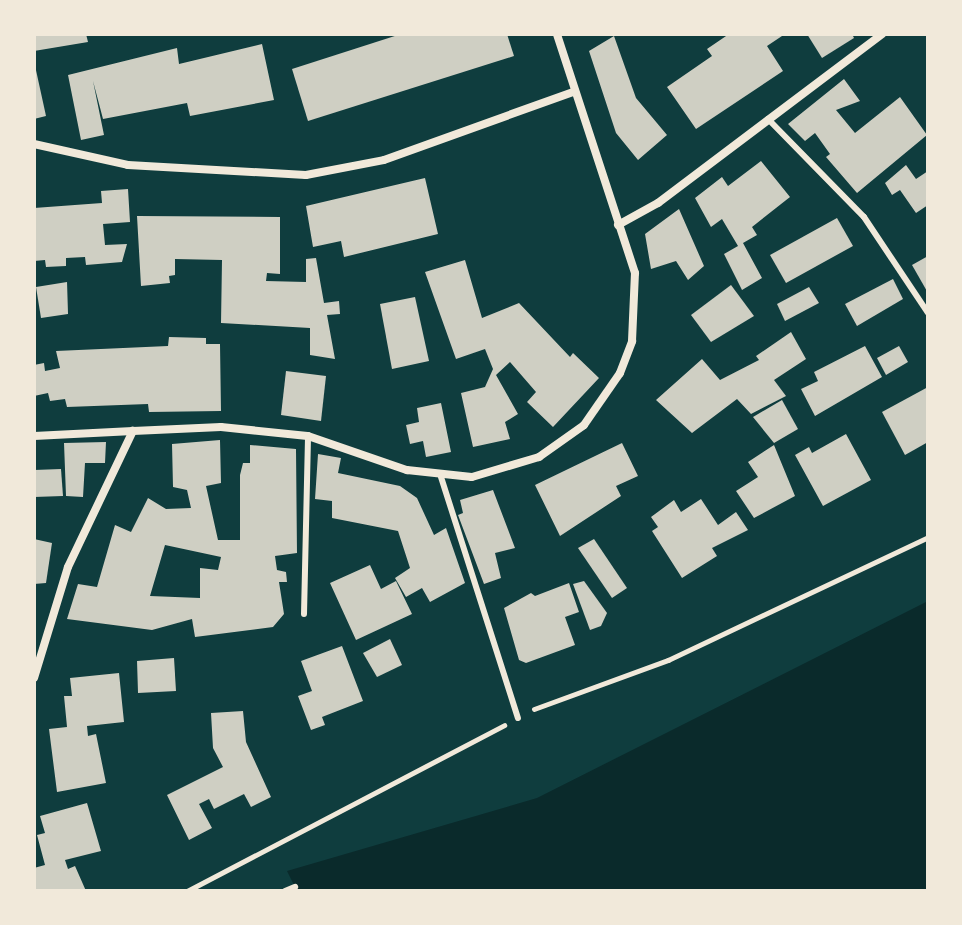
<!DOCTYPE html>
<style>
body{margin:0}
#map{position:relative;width:962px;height:925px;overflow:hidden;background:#0f3d3e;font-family:"Sofia Sans Condensed",sans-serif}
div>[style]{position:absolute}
.water>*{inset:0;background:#0a2a2b}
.building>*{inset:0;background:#cfcfc3}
.path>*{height:5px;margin:-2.5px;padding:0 2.5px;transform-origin:2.5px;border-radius:2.5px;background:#f1e9da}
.service>*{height:6px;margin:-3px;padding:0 3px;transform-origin:3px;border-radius:3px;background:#f1e9da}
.minor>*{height:8px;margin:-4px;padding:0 4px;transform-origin:4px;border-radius:4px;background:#f1e9da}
span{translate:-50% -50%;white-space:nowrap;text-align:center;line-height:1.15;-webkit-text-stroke:7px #f1e9da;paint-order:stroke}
.frame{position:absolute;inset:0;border:36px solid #f1e9da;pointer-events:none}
</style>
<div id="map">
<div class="water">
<div style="clip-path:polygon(928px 601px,928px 891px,297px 891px,287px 871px,537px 798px)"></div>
</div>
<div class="building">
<div style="clip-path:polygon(34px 34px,86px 34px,88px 42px,34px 51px)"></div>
<div style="clip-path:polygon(401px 34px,507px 34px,514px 56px,308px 121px,292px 69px)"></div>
<div style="clip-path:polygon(729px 34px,785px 34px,767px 46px,783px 71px,696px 129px,667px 87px,712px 56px,707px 49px)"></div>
<div style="clip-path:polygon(807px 34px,852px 34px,854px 38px,822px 58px)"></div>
<div style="clip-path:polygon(614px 36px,636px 98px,667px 135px,638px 160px,616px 133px,589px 51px)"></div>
<div style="clip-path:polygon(262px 44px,274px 100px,190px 116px,187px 103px,103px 119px,93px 81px,104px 135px,81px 140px,68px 75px,177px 48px,179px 64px)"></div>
<div style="clip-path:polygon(34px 61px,46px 116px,34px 119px)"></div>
<div style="clip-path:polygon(844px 79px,860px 101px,836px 110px,855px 133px,900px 97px,927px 135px,857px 193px,826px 157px,830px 154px,815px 133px,805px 141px,788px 124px)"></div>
<div style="clip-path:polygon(761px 161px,790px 197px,752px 227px,757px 235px,743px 243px,762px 278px,742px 290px,724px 254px,738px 246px,722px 219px,711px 227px,695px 198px,722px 177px,728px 186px)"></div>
<div style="clip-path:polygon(906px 165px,916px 179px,928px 171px,928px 205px,916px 213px,900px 190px,892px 195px,885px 183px)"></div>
<div style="clip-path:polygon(425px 178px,438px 234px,344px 257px,341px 241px,313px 247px,306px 206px)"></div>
<div style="clip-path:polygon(128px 189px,130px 222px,103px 224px,105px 245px,127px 244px,122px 262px,86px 265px,85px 257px,66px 258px,66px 266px,46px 267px,45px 260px,34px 261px,34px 208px,102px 203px,101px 191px)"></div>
<div style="clip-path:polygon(679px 209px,704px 266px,688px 280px,676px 261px,651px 269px,645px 234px)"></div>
<div style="clip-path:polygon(137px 216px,280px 217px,280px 274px,267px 273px,266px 281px,306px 282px,306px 259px,316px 258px,324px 303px,339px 301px,340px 314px,327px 315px,335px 359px,310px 355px,310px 328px,221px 323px,222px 260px,175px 259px,175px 275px,169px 276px,170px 283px,141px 286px)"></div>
<div style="clip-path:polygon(837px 218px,853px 246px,786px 283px,770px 255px)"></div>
<div style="clip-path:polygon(928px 256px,928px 293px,912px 265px)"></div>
<div style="clip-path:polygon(465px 260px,482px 318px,519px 303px,570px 357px,573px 353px,599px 378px,553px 427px,527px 402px,536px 392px,510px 362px,496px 375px,518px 414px,505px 422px,510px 439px,473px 447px,461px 393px,485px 387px,493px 369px,485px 349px,456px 359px,425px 272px)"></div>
<div style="clip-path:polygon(893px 279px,903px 299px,857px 326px,845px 304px)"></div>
<div style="clip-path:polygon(67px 282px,68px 314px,41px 318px,36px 287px)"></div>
<div style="clip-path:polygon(731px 285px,754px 316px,711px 342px,691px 315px)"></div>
<div style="clip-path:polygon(809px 287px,819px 303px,785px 321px,777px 304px)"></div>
<div style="clip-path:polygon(415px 297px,429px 361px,392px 369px,380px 304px)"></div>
<div style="clip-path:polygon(791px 332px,806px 359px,774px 380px,786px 396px,751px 414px,737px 399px,692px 433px,656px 400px,702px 359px,720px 380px,759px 360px,756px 356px)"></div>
<div style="clip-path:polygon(169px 337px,206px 338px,206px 344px,220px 344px,221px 411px,149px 412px,148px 404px,67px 407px,65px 399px,50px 401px,48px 393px,34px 396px,34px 365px,44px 363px,45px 371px,60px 368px,56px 351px,168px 346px)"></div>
<div style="clip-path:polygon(865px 346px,882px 377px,815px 416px,801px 389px,818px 381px,814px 372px)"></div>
<div style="clip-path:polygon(899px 346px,908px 362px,886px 375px,877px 358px)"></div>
<div style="clip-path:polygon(286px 371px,326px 376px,321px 421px,281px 415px)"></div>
<div style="clip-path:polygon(928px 387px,928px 442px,905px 455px,882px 412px)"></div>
<div style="clip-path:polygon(782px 400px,798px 429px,774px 443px,753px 417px)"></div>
<div style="clip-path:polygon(441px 403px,451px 452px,426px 457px,423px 441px,410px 444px,406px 425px,419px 422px,417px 408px)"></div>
<div style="clip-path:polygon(846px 434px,871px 480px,823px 506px,795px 455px,809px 447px,812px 453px)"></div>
<div style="clip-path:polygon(evenodd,220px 440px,221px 483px,206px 486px,218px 540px,240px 540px,240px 475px,243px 463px,250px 463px,250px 445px,296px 449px,297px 553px,275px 556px,277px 570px,286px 572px,287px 582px,279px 582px,284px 614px,273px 627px,195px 637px,192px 619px,152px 630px,67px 619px,78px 584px,97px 587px,115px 525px,131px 532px,148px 498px,166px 509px,191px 508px,187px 490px,173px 487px,172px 444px,220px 440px,165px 545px,221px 557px,218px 570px,200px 568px,200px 598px,150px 596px,165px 545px)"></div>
<div style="clip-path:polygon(106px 442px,105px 463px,85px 463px,83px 497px,66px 496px,64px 443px)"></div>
<div style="clip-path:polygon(622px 443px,638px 476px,616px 486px,621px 496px,560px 536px,535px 485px)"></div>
<div style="clip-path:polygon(774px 445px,795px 496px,754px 518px,736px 491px,758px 477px,748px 462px)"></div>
<div style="clip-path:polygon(318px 454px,341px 458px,338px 473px,400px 486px,417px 498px,434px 535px,446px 528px,465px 583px,430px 602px,422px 588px,406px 597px,395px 578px,410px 568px,398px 531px,332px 518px,332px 501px,315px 499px)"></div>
<div style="clip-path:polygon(61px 469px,63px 496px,34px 497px,34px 470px)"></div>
<div style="clip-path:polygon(493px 490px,515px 548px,495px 553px,501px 578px,484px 584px,458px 515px,463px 513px,460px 500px)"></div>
<div style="clip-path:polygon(701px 499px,718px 525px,736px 512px,748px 530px,712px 548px,717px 556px,682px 578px,652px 531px,658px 527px,651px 517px,674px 500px,681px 512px)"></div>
<div style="clip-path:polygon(34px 539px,52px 543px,46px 583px,34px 584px)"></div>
<div style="clip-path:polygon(594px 539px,627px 588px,612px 598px,578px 548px)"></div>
<div style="clip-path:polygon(370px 565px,381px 589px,396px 581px,412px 614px,356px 640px,330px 583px)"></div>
<div style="clip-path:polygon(584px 581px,607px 613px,601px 626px,590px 630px,573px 584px)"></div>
<div style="clip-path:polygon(569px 583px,579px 612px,565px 617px,575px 645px,526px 663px,519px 660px,504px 608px,531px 593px,535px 596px)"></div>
<div style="clip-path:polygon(390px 639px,402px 665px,377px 677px,363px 653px)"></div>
<div style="clip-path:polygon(342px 646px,363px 701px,322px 717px,325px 725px,311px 730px,298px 696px,312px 691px,301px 661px)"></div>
<div style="clip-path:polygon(174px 658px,176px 691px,138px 693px,137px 661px)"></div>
<div style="clip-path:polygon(119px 673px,124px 722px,87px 726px,88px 736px,96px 734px,106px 783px,57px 792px,49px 729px,67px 727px,64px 696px,72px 696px,70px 678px)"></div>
<div style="clip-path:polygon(243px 711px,246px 742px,271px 797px,251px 807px,244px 794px,214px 809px,209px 799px,199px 804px,212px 828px,189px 840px,167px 795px,223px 767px,213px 748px,211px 713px)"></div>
<div style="clip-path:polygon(87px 803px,101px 851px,65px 860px,68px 869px,75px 866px,86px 891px,34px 891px,34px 868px,45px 865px,37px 835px,45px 833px,40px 816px)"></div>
</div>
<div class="path">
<div style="left:534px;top:709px;width:143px;rotate:-20.1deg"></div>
<div style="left:668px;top:660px;width:288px;rotate:-25.3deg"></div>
<div style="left:187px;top:891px;width:358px;rotate:-27.6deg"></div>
</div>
<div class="service">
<div style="left:768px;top:119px;width:137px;rotate:45.6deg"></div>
<div style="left:864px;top:217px;width:115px;rotate:56.3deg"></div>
<div style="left:441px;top:477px;width:253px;rotate:72.3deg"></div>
<div style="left:304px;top:614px;width:178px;rotate:-88.7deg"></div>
<div style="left:285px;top:891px;width:11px;rotate:-22deg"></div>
</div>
<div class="minor">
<div style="left:34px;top:144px;width:96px;rotate:12.6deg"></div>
<div style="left:128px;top:165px;width:178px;rotate:3.2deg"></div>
<div style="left:306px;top:175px;width:79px;rotate:-10.9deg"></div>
<div style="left:384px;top:160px;width:201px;rotate:-19.8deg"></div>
<div style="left:618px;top:225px;width:46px;rotate:-28.8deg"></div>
<div style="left:658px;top:203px;width:281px;rotate:-37deg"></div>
<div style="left:34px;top:436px;width:99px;rotate:-2.9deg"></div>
<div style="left:34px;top:678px;width:116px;rotate:-73deg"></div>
<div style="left:68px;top:567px;width:151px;rotate:-64.5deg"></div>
<div style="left:133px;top:431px;width:88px;rotate:-2.6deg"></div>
<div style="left:221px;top:427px;width:87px;rotate:5.9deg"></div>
<div style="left:308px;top:436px;width:105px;rotate:19deg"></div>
<div style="left:407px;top:470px;width:65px;rotate:6.1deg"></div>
<div style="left:472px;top:477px;width:70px;rotate:-16.6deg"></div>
<div style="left:539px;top:457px;width:55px;rotate:-35.4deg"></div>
<div style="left:584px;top:425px;width:63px;rotate:-55.3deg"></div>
<div style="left:620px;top:373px;width:34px;rotate:-69deg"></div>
<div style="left:632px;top:341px;width:68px;rotate:-87.5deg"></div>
<div style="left:635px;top:273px;width:251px;rotate:-108.1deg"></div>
</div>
<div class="frame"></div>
</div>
